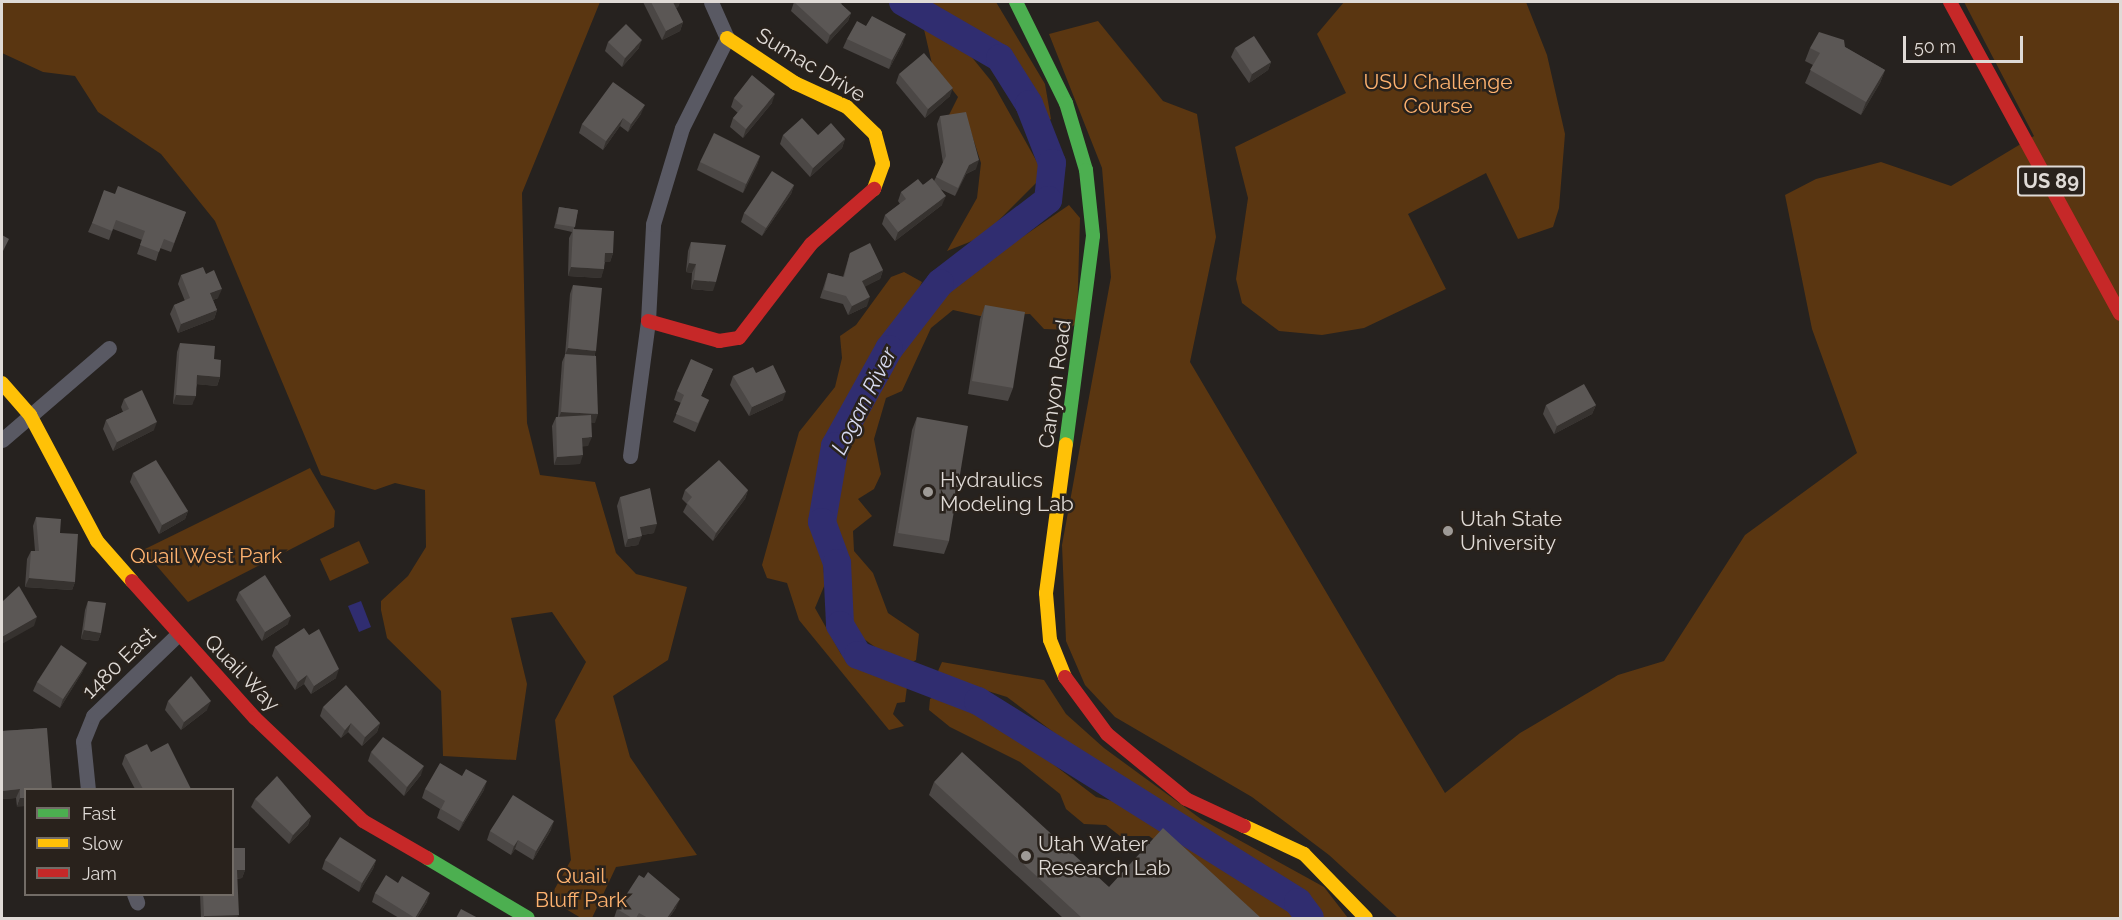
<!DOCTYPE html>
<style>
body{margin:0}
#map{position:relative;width:2122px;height:920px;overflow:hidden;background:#26221f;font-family:Raleway,sans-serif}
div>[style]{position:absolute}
.green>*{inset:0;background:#5a3611}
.water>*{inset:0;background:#302d70}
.river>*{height:28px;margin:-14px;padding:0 14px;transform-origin:14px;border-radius:14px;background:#302d70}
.street>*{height:15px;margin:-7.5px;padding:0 7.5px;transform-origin:7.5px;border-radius:7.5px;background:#595963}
.fast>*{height:14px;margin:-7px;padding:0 7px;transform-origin:7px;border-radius:7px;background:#4caf50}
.slow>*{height:14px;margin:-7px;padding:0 7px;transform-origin:7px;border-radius:7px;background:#ffc107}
.jam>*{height:14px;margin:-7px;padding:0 7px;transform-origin:7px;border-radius:7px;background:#c62828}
.wall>*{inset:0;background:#4b4745}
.shaded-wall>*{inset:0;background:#36322f}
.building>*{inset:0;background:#5b5755}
.dots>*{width:16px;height:16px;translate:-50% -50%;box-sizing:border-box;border:3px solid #29221c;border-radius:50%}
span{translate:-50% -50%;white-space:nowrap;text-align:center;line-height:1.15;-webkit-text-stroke:5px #29221c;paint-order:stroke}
.shield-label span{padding:2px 4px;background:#29221c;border:2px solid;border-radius:4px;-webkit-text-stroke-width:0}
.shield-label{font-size:20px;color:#dfdad6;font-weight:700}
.street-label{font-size:21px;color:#dfdad6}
.park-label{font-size:21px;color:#feb26f}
.poi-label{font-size:21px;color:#dfdad6}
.left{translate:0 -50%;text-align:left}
.water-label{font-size:22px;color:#d7daf0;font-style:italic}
.frame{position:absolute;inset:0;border:3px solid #dfdad6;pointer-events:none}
.legend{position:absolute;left:24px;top:788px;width:210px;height:108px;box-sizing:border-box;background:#29221c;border:2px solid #726c66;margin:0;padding:8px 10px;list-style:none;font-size:18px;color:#dfdad6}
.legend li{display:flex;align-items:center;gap:12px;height:30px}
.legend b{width:30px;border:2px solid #726c66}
.scale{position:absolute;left:1903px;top:36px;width:120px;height:27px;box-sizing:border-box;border:3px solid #dfdad6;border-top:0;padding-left:8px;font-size:18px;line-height:21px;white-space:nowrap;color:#dfdad6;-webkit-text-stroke:4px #29221c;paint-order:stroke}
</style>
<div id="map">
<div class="green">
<div style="clip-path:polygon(2px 2px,600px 2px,522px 193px,527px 423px,540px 475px,595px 482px,616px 553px,636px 574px,687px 587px,668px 660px,613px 696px,630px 757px,697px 855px,616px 867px,592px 918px,581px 918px,549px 899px,571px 860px,555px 720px,586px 662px,552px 612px,511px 618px,527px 684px,516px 760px,443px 756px,441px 691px,387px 638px,381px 610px,381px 601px,408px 576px,426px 547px,425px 490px,395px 483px,375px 490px,321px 475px,215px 221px,161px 154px,98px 112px,75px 76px,43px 72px,2px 53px)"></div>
<div style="clip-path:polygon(917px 2px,996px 2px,1045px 84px,1051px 119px,1045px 124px,1038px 119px,996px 41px,969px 44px,966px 50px,992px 82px,1041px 169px,1039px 180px,982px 237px,947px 251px,977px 198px,981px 163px,969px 126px,948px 117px,958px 97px,932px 64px,923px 25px,935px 15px)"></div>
<div style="clip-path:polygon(1344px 2px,1526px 2px,1547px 55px,1565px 134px,1559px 208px,1553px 227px,1518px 239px,1486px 173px,1408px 214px,1446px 289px,1364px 328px,1322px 335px,1279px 331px,1242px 303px,1236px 279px,1248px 198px,1235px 147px,1346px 93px,1317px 34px)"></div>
<div style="clip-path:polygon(1964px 2px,2120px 2px,2120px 918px,1398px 918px,1329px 855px,1252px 797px,1115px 717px,1085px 685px,1066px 641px,1062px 545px,1111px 277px,1102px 168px,1049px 34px,1098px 21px,1163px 101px,1197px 114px,1216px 237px,1190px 362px,1445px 793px,1520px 733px,1618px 675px,1664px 661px,1745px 535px,1857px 453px,1812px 329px,1785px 195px,1816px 179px,1881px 162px,1951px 186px,2034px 136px)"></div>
<div style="clip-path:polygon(1069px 205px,1080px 218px,1077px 322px,1069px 330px,1044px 329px,1030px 314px,980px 316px,953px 310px,931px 328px,902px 391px,886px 398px,874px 439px,881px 474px,874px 489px,858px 499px,872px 516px,853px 531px,854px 551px,873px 573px,888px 613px,919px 634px,916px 660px,909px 664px,889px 657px,857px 634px,843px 614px,839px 544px,833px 536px,821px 544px,825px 584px,815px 608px,841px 654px,870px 674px,907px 687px,905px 702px,897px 703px,893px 714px,904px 726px,889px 730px,799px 620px,787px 583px,767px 578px,762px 565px,799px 432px,835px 387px,842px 358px,840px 336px,856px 325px,891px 277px,904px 272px,922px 282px,905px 317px)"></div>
<div style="clip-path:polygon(310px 468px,335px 511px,334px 527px,188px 602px,143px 550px)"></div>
<div style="clip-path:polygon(359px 541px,369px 563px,330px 581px,320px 559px)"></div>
<div style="clip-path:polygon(942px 662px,1044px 680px,1066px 714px,1104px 748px,1201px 819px,1324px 887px,1348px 918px,1247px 918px,1183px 859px,1149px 836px,1120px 836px,1106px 825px,1084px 824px,1066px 809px,1060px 794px,1020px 762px,950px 727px,929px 710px,930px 699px,940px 693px,972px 702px,1096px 797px,1134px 806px,1203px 853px,1232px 865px,1235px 855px,1136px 795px,1007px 697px,946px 678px,938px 671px)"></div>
</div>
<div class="water">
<div style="clip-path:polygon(361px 601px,371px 627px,359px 632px,348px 606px)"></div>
</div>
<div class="river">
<div style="left:903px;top:2px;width:112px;rotate:30deg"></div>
<div style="left:1000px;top:58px;width:54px;rotate:57.8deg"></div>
<div style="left:1029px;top:104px;width:63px;rotate:68.7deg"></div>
<div style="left:1052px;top:163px;width:37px;rotate:96deg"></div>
<div style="left:1048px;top:200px;width:136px;rotate:142.5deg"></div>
<div style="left:940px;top:283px;width:83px;rotate:127.7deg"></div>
<div style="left:889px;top:349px;width:111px;rotate:119.1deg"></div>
<div style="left:835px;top:446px;width:77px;rotate:99.7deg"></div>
<div style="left:822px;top:522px;width:44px;rotate:69.9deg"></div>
<div style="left:837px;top:563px;width:62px;rotate:87.2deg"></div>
<div style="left:840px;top:625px;width:35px;rotate:59deg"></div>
<div style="left:858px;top:655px;width:129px;rotate:21deg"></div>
<div style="left:978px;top:701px;width:378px;rotate:32.1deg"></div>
<div style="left:1298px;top:902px;width:20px;rotate:53deg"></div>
</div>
<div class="street">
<div style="left:2px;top:440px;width:141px;rotate:-40.7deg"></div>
<div style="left:630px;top:456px;width:136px;rotate:-82.4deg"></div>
<div style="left:648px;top:321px;width:97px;rotate:-87deg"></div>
<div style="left:653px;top:224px;width:100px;rotate:-73.2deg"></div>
<div style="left:682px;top:128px;width:101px;rotate:-63.4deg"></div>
<div style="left:727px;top:38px;width:39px;rotate:-114deg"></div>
<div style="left:88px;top:790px;width:49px;rotate:-95.8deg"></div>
<div style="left:83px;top:741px;width:27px;rotate:-68deg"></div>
<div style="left:93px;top:716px;width:115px;rotate:-43.9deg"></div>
<div style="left:134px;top:894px;width:9px;rotate:69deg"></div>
</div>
<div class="fast">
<div style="left:1016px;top:2px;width:113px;rotate:63.7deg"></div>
<div style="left:1066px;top:103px;width:70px;rotate:73.4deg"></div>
<div style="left:1086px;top:170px;width:66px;rotate:83.9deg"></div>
<div style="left:1093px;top:236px;width:210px;rotate:97.4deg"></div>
<div style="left:427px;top:858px;width:117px;rotate:30.7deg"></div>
</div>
<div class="slow">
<div style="left:727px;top:38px;width:82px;rotate:33.5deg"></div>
<div style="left:795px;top:83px;width:57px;rotate:24.8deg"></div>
<div style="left:847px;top:107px;width:39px;rotate:44deg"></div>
<div style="left:875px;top:134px;width:31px;rotate:75deg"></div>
<div style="left:883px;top:164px;width:27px;rotate:110deg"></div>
<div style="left:2px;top:383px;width:43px;rotate:48.8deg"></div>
<div style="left:30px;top:415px;width:143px;rotate:62deg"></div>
<div style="left:97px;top:541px;width:53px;rotate:48.8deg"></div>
<div style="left:1065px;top:677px;width:40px;rotate:-112deg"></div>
<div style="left:1050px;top:640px;width:47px;rotate:-94.9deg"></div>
<div style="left:1046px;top:593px;width:150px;rotate:-82.4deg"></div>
<div style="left:1244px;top:826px;width:66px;rotate:25deg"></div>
<div style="left:1304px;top:854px;width:89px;rotate:45.9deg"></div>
</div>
<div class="jam">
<div style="left:1950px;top:2px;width:355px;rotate:61.4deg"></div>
<div style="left:648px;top:321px;width:74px;rotate:15.7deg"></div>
<div style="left:719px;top:341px;width:20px;rotate:-9deg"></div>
<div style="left:739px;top:338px;width:118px;rotate:-52.5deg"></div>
<div style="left:811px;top:244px;width:84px;rotate:-41.1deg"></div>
<div style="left:132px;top:581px;width:184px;rotate:48.1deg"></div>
<div style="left:255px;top:718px;width:149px;rotate:43.6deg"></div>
<div style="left:363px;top:821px;width:74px;rotate:30deg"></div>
<div style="left:1065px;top:677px;width:71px;rotate:53.6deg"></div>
<div style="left:1107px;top:734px;width:102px;rotate:39.4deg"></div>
<div style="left:1186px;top:799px;width:64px;rotate:25deg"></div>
</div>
<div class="wall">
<div style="clip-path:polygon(643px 2px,680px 2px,678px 7px,676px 8px,683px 22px,680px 31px,662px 40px)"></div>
<div style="clip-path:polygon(794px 2px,843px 2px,841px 4px,851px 13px,848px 21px,827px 44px,791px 11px)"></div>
<div style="clip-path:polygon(866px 26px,903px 43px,889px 69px,843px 48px,847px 39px)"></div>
<div style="clip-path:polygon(608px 42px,639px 48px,622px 67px,605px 51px)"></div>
<div style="clip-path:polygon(1845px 47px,1885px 70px,1880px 83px,1861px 115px,1805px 83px,1813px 65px,1805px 61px,1810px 48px)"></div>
<div style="clip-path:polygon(1235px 48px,1271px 62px,1268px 70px,1249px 83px,1231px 57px)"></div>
<div style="clip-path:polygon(899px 74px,950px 96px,925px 118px,896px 83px)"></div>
<div style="clip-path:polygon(734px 98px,772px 103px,743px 138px,730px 127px,733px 118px,738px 113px,731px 107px)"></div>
<div style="clip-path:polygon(641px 114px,628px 132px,620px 126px,603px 150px,579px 133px,582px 124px)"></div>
<div style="clip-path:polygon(940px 116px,976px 169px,966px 174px,955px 196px,940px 189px,942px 205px,895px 241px,882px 224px,885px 215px,900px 204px,898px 201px,901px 192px,934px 181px,943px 163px,937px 124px)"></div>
<div style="clip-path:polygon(783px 135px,818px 135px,845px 139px,842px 148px,810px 177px,780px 144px)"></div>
<div style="clip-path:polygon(760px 156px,757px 165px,743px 193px,697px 170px,700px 162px)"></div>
<div style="clip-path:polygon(794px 185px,791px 194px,762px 236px,741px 222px,744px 213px)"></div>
<div style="clip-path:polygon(115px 194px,186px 212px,171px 252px,160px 248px,156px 261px,137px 254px,142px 240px,113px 229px,109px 240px,88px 232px,92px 223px)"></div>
<div style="clip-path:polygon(559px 207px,578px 210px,574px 229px,613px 253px,610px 262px,605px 262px,601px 278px,568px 276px,569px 238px,572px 232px,554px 228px)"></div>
<div style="clip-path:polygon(691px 242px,713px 291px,691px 289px,692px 273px,686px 272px,688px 251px)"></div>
<div style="clip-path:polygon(850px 253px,883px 270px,880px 279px,865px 286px,867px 306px,848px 315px,843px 304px,820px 298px,828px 273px,843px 277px)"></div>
<div style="clip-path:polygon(206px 274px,218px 298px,213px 300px,217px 310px,214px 319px,178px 333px,170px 314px,174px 305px,185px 301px,178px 284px,181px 275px)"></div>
<div style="clip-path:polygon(573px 285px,595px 355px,595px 423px,591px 422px,588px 446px,582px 446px,580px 464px,554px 465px,552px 426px,556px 417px,558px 417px,562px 362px,565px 355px,570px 294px)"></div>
<div style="clip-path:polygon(985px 305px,1013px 388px,1008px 401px,968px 394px,980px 319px)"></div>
<div style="clip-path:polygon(180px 343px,214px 359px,220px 377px,217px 386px,197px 384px,192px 405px,173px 404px,177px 352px)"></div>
<div style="clip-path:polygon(713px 369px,701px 396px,709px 400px,695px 432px,673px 422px,681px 403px,674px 400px,677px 391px)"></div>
<div style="clip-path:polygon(733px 376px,783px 400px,749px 416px,730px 385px)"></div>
<div style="clip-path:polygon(124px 399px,154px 430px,113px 451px,103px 429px,106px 420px,123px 412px,121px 407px)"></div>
<div style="clip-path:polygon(1546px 405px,1596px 405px,1592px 414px,1554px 434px,1543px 414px)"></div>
<div style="clip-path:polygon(917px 417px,949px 541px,944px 554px,893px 546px,912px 430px)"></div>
<div style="clip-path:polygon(133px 473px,188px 511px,185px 519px,159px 534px,130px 482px)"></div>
<div style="clip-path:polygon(685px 490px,748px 490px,745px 499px,713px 541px,683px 512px,687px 504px,682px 499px)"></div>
<div style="clip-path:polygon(620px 497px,654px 533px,641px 535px,638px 545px,625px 547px,617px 506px)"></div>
<div style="clip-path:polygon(36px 517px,60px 533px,75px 582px,72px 590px,25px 587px,27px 559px,31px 551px,35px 551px,33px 526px)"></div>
<div style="clip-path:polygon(239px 592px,288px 624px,262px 641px,236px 600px)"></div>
<div style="clip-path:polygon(88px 601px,101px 633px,98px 641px,81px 639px,85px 610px)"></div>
<div style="clip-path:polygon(309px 635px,336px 678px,311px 694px,304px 684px,295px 690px,272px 656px,275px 647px)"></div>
<div style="clip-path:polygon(83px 671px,60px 708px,33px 691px,37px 682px)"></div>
<div style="clip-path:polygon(168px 701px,207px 710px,181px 730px,165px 710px)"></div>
<div style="clip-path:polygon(323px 707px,380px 723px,377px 732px,362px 746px,348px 732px,341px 738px,320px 716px)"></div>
<div style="clip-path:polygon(47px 728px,17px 807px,16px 798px,2px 799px,2px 731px)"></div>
<div style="clip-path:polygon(151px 752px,191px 789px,135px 789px,122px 764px,125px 755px)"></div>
<div style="clip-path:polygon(371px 752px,421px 775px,404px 796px,368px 761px)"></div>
<div style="clip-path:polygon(934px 782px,1109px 887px,1261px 918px,1063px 918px,929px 795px)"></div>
<div style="clip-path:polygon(425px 789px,484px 790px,459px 831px,437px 818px,440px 809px,422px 798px)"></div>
<div style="clip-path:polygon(255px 799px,311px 816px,308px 825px,289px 844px,251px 807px)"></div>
<div style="clip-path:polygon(551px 830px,533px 860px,515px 849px,511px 855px,487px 840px,490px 831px)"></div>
<div style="clip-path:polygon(232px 848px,245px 870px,242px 878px,237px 879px,237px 918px,201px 918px,200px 894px,232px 894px)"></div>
<div style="clip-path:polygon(325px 860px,376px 860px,373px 869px,359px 892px,322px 869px)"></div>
<div style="clip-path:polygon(398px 883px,427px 902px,417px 918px,399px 918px,372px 902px,375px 893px)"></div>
<div style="clip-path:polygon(676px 908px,669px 918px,614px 918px,617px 909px)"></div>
</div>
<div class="shaded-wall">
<div style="clip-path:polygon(673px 2px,680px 2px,678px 7px,670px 11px)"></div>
<div style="clip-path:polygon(851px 13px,848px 21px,827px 44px,830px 35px)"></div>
<div style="clip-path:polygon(683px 22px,680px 31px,662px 40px,666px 31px)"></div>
<div style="clip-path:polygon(906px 34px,903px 43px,889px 69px,892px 60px)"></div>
<div style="clip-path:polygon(642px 40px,639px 48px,622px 67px,625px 58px)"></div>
<div style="clip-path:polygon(1271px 62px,1268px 70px,1249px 83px,1252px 74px)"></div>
<div style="clip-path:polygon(1885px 70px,1880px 83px,1861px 115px,1866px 102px)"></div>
<div style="clip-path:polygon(953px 88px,950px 96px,925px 118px,928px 109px)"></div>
<div style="clip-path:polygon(775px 94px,772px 103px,743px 138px,746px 129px)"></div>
<div style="clip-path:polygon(645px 105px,641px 114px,628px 132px,631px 124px)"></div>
<div style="clip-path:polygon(623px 118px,620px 126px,603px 150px,606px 141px)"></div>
<div style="clip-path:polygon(845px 139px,842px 148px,810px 177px,813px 168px)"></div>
<div style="clip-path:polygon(760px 156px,757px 165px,743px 193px,746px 184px)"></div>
<div style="clip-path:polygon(979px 160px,976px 169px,966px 174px,955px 196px,969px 165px)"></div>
<div style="clip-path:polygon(794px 185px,791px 194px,762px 236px,766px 228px)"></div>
<div style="clip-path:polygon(946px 196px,942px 205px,895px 241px,898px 232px)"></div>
<div style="clip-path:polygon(605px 253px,613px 253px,610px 262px,602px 262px)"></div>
<div style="clip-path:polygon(689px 263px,696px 264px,692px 273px,686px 272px)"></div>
<div style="clip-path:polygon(571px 267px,604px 269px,601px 278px,568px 276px)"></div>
<div style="clip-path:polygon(883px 270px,880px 279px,859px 290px,862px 281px)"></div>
<div style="clip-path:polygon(694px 280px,716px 282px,713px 291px,691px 289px)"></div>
<div style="clip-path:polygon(222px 289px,218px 298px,207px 302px,210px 293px)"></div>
<div style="clip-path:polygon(870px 297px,867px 306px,848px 315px,852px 306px)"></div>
<div style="clip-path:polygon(217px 310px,214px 319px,178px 333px,181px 324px)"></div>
<div style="clip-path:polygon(568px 348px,596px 351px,593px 360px,564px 357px)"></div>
<div style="clip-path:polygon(197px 375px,220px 377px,217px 386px,194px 384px)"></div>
<div style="clip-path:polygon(786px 392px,783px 400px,749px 416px,752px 407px)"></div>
<div style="clip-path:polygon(176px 395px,196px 396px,192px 405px,173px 404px)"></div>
<div style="clip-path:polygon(1596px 405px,1592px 414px,1554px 434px,1557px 426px)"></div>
<div style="clip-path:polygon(561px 412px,598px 414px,595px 423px,558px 420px)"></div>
<div style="clip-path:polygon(157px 422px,154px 430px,113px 451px,117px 442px)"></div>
<div style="clip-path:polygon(592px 437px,588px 446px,579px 447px,582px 438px)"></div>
<div style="clip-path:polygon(583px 455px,580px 464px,554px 465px,557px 457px)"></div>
<div style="clip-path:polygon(748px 490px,745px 499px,713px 541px,716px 533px)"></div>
<div style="clip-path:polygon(188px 511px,185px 519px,159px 534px,162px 525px)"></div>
<div style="clip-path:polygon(657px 524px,654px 533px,637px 536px,640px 527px)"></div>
<div style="clip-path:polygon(642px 536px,638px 545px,625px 547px,628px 539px)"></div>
<div style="clip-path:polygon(29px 578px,75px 582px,72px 590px,25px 587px)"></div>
<div style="clip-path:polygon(291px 616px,288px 624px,262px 641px,265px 632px)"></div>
<div style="clip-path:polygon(37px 617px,34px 626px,2px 644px,2px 637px)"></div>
<div style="clip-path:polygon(84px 630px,101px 633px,98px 641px,81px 639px)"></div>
<div style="clip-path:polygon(87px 663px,83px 671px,60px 708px,63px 699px)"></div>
<div style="clip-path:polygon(339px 669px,336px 678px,311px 694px,314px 686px)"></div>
<div style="clip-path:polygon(307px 675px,304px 684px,295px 690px,298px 682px)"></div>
<div style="clip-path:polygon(211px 701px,207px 710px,181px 730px,184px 722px)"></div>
<div style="clip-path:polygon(351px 723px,348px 732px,341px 738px,345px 730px)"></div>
<div style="clip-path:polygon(380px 723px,377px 732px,362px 746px,365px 737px)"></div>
<div style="clip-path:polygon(424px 766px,421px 775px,404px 796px,407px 787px)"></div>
<div style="clip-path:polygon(487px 781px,484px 790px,459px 831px,463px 822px)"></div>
<div style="clip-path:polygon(20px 789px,16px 798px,2px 799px,2px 791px)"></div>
<div style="clip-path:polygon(20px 798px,26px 798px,26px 806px,17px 807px)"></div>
<div style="clip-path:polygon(311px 816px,308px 825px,289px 844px,293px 835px)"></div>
<div style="clip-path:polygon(554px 821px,551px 830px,533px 860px,536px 851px)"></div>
<div style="clip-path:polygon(518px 840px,515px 849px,511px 855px,514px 846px)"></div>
<div style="clip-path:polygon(376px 860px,373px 869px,359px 892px,362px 883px)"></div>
<div style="clip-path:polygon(237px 870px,245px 870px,242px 878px,234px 879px)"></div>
<div style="clip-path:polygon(430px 893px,427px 902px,417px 918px,415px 918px)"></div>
<div style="clip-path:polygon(680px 899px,676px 908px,669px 918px,667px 918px)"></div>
<div style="clip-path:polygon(239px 915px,237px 918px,204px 918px,204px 916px)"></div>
</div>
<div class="building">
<div style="clip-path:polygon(651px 2px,674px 2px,673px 2px,683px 22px,666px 31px)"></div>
<div style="clip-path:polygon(794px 2px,839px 2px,851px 13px,830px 35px)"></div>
<div style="clip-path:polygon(872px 16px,906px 34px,892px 60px,847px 39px,857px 21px,866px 26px)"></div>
<div style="clip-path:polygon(626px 24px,642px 40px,625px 58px,608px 42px)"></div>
<div style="clip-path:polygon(1819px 32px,1844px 40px,1845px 47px,1885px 70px,1866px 102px,1810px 70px,1820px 53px,1810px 48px)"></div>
<div style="clip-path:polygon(1254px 36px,1271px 62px,1252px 74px,1235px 48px)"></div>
<div style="clip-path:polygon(924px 53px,953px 88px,928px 109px,899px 74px)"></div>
<div style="clip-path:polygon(752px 75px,775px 94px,746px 129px,733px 118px,743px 106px,734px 98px)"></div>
<div style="clip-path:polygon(613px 82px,645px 105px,631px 124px,623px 118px,606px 141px,582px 124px)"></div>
<div style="clip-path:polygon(966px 112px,979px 160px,969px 165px,958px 188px,936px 177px,946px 156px,940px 116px)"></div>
<div style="clip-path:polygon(802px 118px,818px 135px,831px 123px,845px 139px,813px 168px,783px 135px)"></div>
<div style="clip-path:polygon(714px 133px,760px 156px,746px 184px,700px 162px)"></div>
<div style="clip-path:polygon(772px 171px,794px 185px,766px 228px,744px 213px)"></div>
<div style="clip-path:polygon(932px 178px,946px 196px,898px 232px,885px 215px,906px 199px,901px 192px,918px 179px,923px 185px)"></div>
<div style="clip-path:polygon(118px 186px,186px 212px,174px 243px,164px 239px,159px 252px,140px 245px,145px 231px,116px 220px,112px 231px,92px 223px,104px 190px,115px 194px)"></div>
<div style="clip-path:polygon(559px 207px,578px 210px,575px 227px,556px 224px)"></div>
<div style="clip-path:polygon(573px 229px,614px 231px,613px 253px,605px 253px,604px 269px,571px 267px)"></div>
<div style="clip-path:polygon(2px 235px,9px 239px,2px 253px)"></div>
<div style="clip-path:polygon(691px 242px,726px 245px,716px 282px,694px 280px,696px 264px,689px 263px)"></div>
<div style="clip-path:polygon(870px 243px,883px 270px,862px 281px,870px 297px,852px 306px,846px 296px,824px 290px,828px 273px,844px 277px,850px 253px)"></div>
<div style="clip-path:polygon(203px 267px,206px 274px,214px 270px,222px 289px,210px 293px,217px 310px,181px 324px,174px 305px,190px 298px,181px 275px)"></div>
<div style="clip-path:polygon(573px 285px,602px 288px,596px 351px,568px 348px)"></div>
<div style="clip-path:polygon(985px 305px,1025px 312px,1013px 388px,972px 381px)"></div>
<div style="clip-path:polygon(180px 343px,215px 346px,214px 359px,221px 360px,220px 377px,197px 375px,196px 396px,176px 395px)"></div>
<div style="clip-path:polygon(565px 354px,596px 356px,598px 414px,561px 412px)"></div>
<div style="clip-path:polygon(691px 359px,713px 369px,701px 396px,709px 400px,698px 423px,676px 414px,684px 395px,677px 391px)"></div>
<div style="clip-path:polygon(773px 365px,786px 392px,752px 407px,733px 376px,753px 367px,756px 373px)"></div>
<div style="clip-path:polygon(1584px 384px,1596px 405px,1557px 426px,1546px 405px)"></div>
<div style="clip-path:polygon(142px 390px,157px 422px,117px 442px,106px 420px,129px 409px,124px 399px)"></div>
<div style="clip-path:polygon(591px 415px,592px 437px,582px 438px,583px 455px,557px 457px,556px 417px)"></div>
<div style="clip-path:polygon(917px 417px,968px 426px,949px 541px,898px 533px)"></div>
<div style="clip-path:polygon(156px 460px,188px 511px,162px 525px,133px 473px)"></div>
<div style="clip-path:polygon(719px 460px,748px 490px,716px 533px,687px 503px,692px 497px,685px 490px)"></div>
<div style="clip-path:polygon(650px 488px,657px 524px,640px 527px,642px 536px,628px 539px,620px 497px)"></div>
<div style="clip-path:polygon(36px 517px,61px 519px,60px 533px,78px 534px,75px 582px,29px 578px,31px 551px,39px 551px)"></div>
<div style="clip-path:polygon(265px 575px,291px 616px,265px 632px,239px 592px)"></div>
<div style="clip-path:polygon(19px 586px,37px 617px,2px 637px,2px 602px)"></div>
<div style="clip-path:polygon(88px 601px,106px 603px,101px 633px,84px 630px)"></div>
<div style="clip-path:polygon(304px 628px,309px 635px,319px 629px,339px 669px,314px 686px,307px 675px,298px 682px,275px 647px)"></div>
<div style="clip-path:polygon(61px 645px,87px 663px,63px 699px,37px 682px)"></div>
<div style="clip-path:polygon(191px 676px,211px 701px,184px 722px,168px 701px)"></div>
<div style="clip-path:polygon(346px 685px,380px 723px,365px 737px,351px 723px,345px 730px,323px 707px)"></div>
<div style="clip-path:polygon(47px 728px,52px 789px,26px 789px,26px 798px,20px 798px,20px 789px,2px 791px,2px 731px)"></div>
<div style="clip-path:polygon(383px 737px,424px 766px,407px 787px,371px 752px)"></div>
<div style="clip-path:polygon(168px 743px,191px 789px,143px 789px,125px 755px,147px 744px,151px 752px)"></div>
<div style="clip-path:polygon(962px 752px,1109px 887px,1163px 828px,1261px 918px,1082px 918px,934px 782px)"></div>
<div style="clip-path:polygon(440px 763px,462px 776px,466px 769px,487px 781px,463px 822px,441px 809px,445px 801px,425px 789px)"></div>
<div style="clip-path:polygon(277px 776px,311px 816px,293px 835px,255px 799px)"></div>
<div style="clip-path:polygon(513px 795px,554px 821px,536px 851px,518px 840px,514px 846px,490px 831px)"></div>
<div style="clip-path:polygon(340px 837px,376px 860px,362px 883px,325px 860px)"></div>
<div style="clip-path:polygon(232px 848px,245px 848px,245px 870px,237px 870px,239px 915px,204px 916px,203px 894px,232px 894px)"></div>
<div style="clip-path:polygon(648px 872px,680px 899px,667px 918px,648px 918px,639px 913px,636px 918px,632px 918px,617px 909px,639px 875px,644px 878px)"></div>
<div style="clip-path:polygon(386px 875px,398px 883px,402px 876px,430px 893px,415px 918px,375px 893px)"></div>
<div style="clip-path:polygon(461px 909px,478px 918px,456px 918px)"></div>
</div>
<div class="dots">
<div style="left:928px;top:492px;background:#9e9a96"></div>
<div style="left:1448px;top:531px;background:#9e9a96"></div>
<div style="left:1026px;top:856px;background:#9e9a96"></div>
</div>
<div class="shield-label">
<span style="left:2051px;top:181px">US 89</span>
</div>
<div class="street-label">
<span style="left:811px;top:65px;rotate:31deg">Sumac Drive</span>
<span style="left:1055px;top:384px;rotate:-82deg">Canyon Road</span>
<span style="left:119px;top:663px;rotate:-44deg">1480 East</span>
<span style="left:242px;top:673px;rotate:46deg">Quail Way</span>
</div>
<div class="park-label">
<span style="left:1438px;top:94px">USU Challenge<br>Course</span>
<span style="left:206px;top:556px">Quail West Park</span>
<span style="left:581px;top:888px">Quail<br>Bluff Park</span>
</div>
<div class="poi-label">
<span class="left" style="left:940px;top:492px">Hydraulics<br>Modeling Lab</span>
<span class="left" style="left:1460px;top:531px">Utah State<br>University</span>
<span class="left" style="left:1038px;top:856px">Utah Water<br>Research Lab</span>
</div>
<div class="water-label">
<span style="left:864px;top:401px;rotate:-63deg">Logan River</span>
</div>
<div class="frame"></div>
<ul class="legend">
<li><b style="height:8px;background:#4caf50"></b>Fast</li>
<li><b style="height:8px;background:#ffc107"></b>Slow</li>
<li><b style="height:8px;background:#c62828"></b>Jam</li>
</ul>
<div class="scale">50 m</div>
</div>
